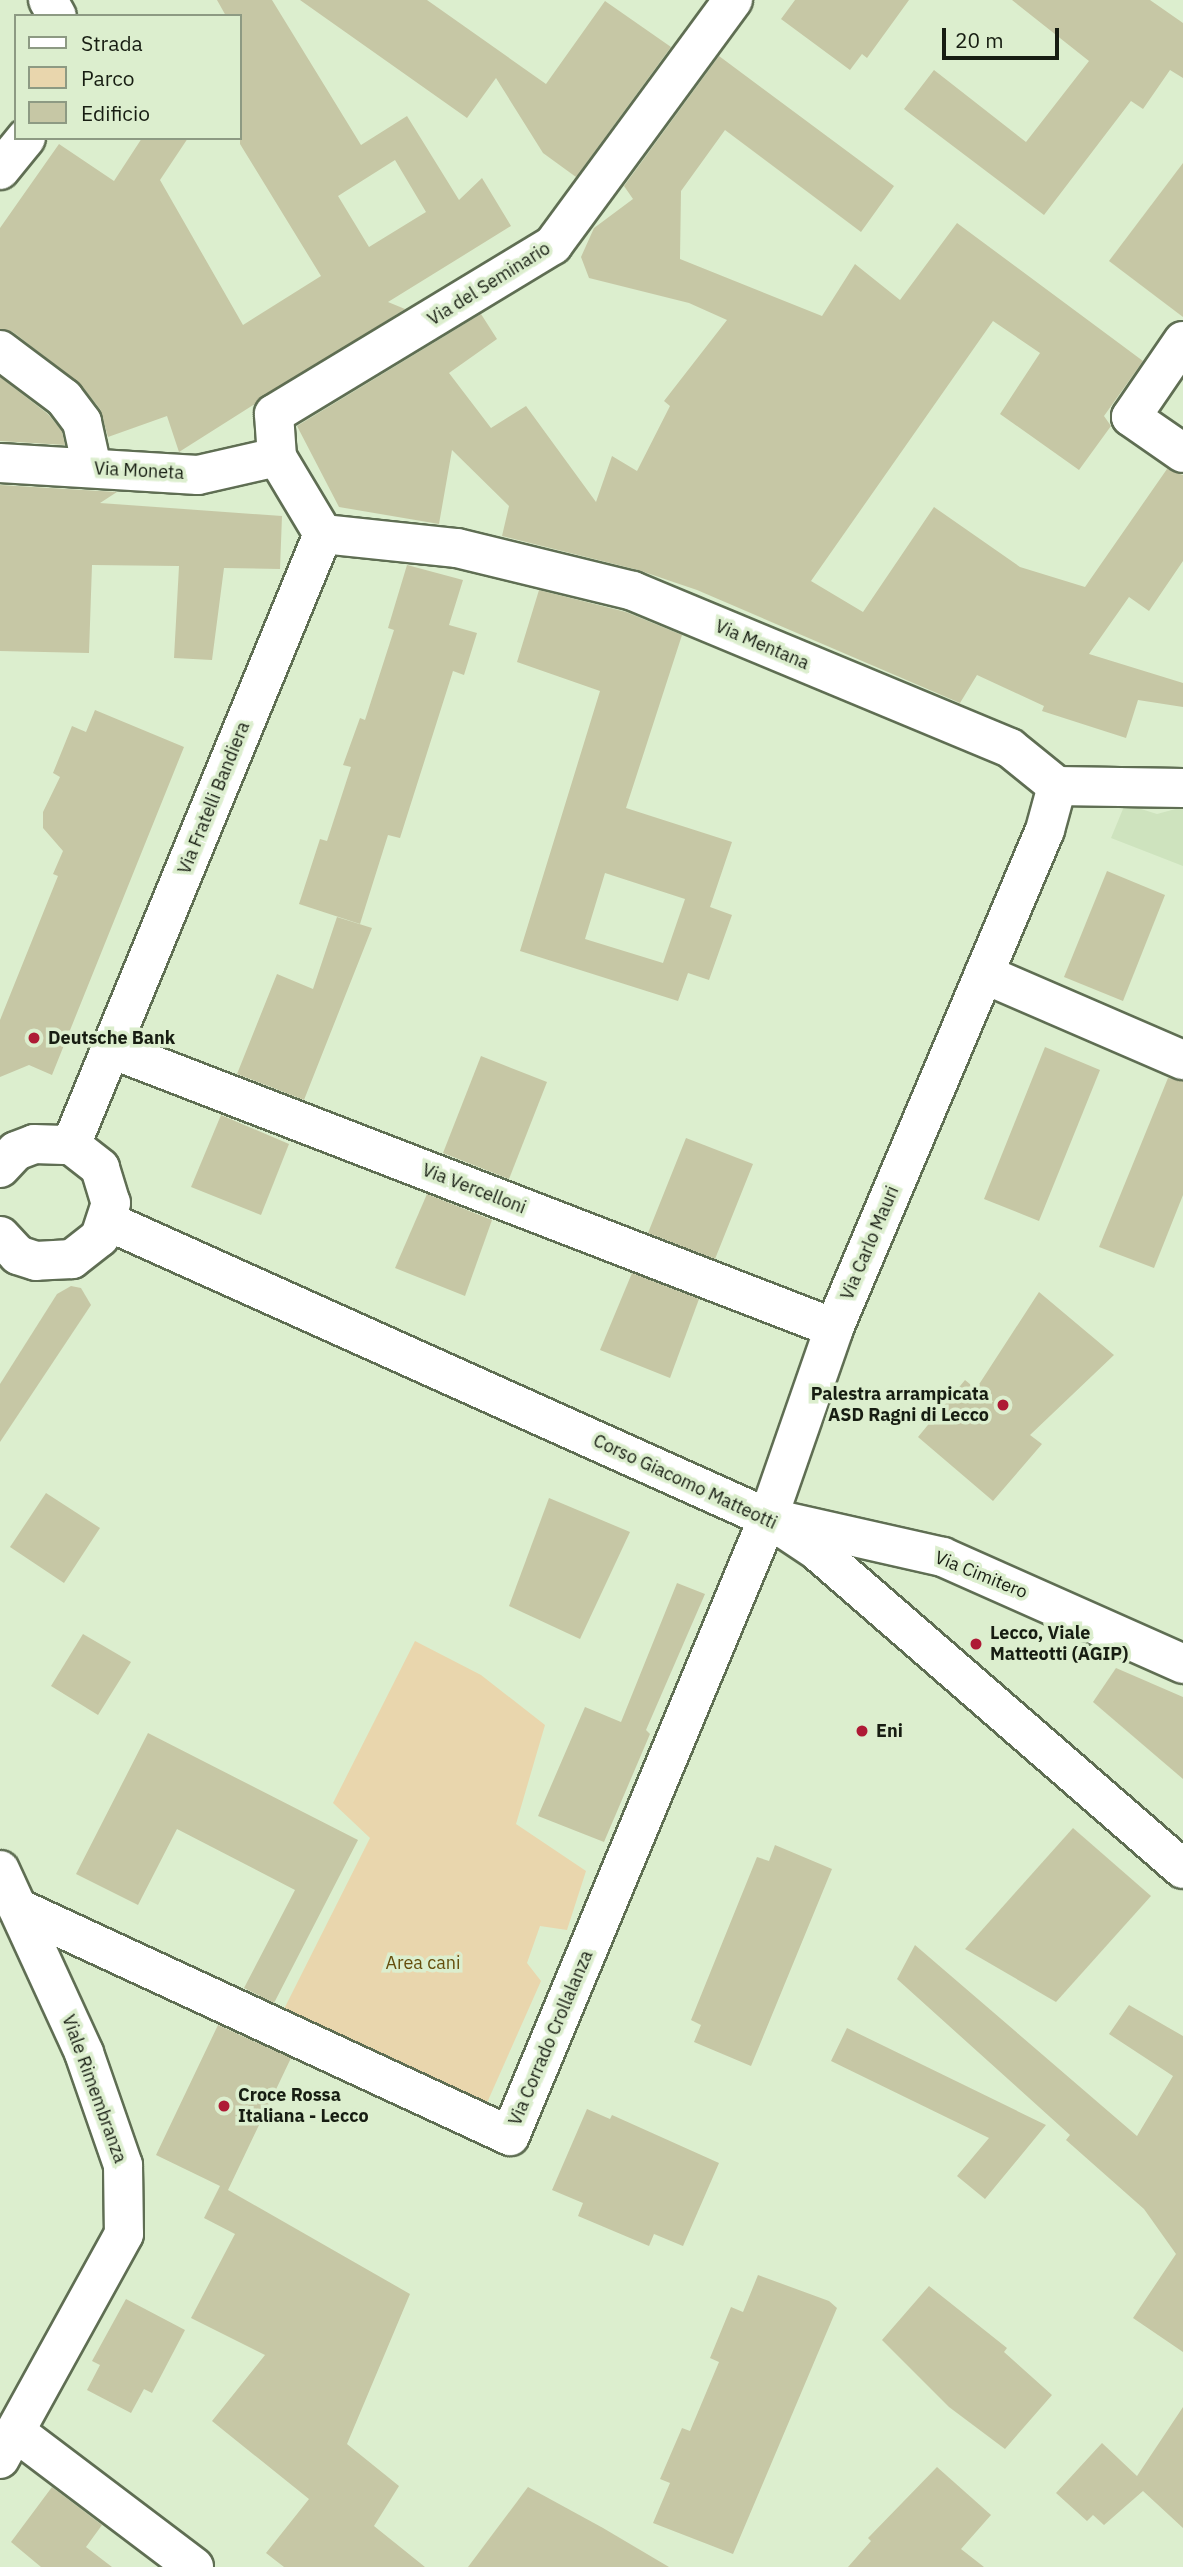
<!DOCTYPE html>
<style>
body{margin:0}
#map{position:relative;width:1183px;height:2567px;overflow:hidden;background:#dceece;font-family:"IBM Plex Sans",sans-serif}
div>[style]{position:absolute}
.built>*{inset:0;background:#cee3be}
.green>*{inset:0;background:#e9d6ad}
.building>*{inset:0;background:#c6c7a5}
.roads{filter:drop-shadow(2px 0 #5f6e53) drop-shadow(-2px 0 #5f6e53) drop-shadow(0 2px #5f6e53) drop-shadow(0 -2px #5f6e53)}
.minor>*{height:38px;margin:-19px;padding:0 19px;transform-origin:19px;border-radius:19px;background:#fff}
.tertiary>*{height:38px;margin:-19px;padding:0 19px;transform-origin:19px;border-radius:19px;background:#fff}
.dots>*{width:19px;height:19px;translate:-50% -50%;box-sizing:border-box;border:4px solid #dceece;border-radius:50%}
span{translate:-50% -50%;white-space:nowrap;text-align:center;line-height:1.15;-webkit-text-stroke:7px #dceece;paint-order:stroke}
.street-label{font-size:18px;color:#171d12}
.poi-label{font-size:18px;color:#171d12;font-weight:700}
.left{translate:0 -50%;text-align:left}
.right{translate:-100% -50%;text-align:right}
.park-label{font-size:18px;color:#654d0c}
.legend{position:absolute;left:14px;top:14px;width:228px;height:126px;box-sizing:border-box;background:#dceece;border:2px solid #8d9a83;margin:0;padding:9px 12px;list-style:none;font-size:21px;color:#171d12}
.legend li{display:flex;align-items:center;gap:14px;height:35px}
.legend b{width:35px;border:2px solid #8d9a83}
.scale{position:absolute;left:942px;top:28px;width:117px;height:32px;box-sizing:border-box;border:4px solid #171d12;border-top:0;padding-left:9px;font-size:21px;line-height:24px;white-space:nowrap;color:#171d12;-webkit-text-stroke:5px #dceece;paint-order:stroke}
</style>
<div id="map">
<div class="built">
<div style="clip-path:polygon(1125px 804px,1157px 814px,1183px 807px,1183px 866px,1111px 838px)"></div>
</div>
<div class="green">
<div style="clip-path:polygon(415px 1641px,481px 1675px,545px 1725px,516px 1824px,586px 1871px,567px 1930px,540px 1926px,527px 1963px,541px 1981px,486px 2105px,283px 2011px,370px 1838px,333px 1803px)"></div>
</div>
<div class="building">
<div style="clip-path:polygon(evenodd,217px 0,272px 0,361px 145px,407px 116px,459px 200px,482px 178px,511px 226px,388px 302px,405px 309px,179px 452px,167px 416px,108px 437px,100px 409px,81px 385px,13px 332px,0 329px,0 228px,59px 144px,114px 181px,142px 138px,188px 138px,160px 180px,243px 325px,321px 276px,240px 144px,240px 16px,226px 16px,217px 0,395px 160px,426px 212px,369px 247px,338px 196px,395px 160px)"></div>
<div style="clip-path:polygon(300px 0,427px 0,546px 84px,605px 1px,671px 47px,576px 177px,543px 153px,496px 78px,467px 118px)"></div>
<div style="clip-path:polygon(795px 0,909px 0,867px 58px,862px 54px,850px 70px,781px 19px)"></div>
<div style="clip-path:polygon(1012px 0,1150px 0,1183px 23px,1183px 78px,1170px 70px,1143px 109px,1131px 101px,1044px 215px,904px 109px,934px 70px,1026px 142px,1089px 61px)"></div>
<div style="clip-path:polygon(719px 56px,894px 186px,861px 232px,725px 130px,681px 191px,680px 259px,822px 316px,855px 264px,900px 300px,957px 223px,1143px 361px,1104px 416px,1111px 426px,1079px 470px,1000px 414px,1040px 353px,993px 321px,811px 581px,863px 612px,934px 507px,1020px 567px,1085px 587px,1167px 469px,1183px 475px,1183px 561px,1149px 611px,1129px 597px,1089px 654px,1183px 683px,1183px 707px,1138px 700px,1126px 738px,1042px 711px,1044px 706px,977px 675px,960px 703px,697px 590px,638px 570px,502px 536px,509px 506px,452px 450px,439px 524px,339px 507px,297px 426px,481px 314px,497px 339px,449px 373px,491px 428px,526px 406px,596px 502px,612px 456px,637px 471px,670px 406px,664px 401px,727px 320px,689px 303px,589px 278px,581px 257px,594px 228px,633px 199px,624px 186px)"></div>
<div style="clip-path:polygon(1183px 163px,1183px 317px,1109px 261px)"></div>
<div style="clip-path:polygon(0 377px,48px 414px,62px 431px,65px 445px,0 441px)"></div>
<div style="clip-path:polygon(0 485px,117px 492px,100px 503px,282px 516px,280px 569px,224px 568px,212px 660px,174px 658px,179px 566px,92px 565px,89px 653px,0 651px)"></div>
<div style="clip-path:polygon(407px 565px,463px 580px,449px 625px,477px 633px,464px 675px,453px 671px,400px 838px,388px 835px,360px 924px,299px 904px,320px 839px,327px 841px,351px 767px,343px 765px,360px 718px,365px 720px,394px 630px,388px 628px)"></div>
<div style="clip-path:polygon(evenodd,539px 590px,626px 612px,682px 635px,626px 808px,732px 842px,710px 907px,732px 915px,709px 980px,688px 973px,678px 1001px,520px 951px,600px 691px,517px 662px,539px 590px,605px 873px,685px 899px,663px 963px,585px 939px,605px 873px)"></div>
<div style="clip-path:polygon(95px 710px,184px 747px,52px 1075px,29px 1065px,0 1077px,0 1020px,58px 876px,53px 874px,63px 851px,43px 828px,43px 812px,60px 777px,53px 773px,72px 726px,86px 732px)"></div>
<div style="clip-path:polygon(1107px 871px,1165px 895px,1123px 1001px,1064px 977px)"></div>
<div style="clip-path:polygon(337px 917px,372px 928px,304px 1100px,237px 1074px,277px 974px,313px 989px)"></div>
<div style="clip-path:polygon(1045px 1047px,1100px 1070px,1039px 1221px,984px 1199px)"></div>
<div style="clip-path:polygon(481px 1056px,547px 1082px,509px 1179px,443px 1153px)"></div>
<div style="clip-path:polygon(1168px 1078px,1183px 1081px,1183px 1195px,1154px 1268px,1099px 1247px)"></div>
<div style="clip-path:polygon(221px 1115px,289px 1144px,261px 1215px,191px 1187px)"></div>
<div style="clip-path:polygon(686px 1138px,753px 1164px,715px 1259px,648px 1233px)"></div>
<div style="clip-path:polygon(427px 1194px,492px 1220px,465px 1296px,395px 1268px)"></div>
<div style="clip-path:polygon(632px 1273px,699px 1299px,670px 1378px,600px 1350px)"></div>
<div style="clip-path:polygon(71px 1286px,81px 1288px,91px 1305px,0 1442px,0 1384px,57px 1294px)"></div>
<div style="clip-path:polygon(1039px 1292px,1114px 1355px,1030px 1435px,1042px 1444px,993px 1501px,918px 1437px,965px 1380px,976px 1389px)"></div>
<div style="clip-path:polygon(46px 1493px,100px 1528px,64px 1583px,10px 1547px)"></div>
<div style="clip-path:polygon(549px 1498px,630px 1532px,580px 1639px,509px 1606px)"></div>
<div style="clip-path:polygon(677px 1583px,705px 1594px,646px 1730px,650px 1734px,604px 1842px,538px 1816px,585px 1707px,621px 1722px)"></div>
<div style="clip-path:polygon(83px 1634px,131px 1662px,98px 1715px,51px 1686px)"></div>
<div style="clip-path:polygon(1116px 1668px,1183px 1697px,1183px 1779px,1093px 1702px)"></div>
<div style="clip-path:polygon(148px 1733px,358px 1840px,274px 2003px,244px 1988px,295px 1890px,177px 1829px,138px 1905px,76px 1874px)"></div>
<div style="clip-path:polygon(1073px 1828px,1151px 1896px,1056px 2002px,965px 1949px)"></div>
<div style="clip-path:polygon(775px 1845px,832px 1869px,751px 2066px,694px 2042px,701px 2025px,691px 2020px,757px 1857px,769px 1861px)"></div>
<div style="clip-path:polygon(915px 1945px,1137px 2136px,1173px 2076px,1109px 2034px,1129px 2005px,1183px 2036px,1183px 2352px,1133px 2318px,1176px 2254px,1144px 2209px,1066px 2140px,1070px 2135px,897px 1979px)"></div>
<div style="clip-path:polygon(218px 2025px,291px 2058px,228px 2190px,410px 2294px,347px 2444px,399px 2486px,374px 2526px,425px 2567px,284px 2567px,266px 2553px,309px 2499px,212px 2421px,265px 2355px,191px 2318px,235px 2234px,204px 2218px,220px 2186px,156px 2155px)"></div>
<div style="clip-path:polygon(847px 2028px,1046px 2125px,985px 2199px,957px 2176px,989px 2138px,831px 2061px)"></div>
<div style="clip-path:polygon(587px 2109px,610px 2119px,612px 2115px,719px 2163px,683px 2246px,654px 2234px,649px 2246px,578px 2216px,583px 2203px,552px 2190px)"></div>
<div style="clip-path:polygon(758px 2275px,829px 2301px,837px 2308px,733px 2554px,653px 2523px,670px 2483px,660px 2479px,682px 2428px,690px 2431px,719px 2362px,710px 2358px,731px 2307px,743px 2312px)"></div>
<div style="clip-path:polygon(929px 2286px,1007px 2348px,1004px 2352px,1052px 2395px,1005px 2449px,949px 2407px,882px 2340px)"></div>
<div style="clip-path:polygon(126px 2299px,185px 2330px,152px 2393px,144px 2389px,131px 2413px,87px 2390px,100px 2365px,92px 2361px)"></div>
<div style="clip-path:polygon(1183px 2407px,1183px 2528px,1143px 2491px,1104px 2525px,1093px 2515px,1087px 2521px,1056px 2493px,1102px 2443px,1137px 2476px)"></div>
<div style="clip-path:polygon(937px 2467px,991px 2515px,961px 2549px,984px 2567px,848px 2567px,871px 2541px,868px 2538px)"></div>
<div style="clip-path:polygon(52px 2487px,102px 2525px,86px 2547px,112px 2567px,41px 2567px,11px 2542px)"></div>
<div style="clip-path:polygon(528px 2487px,603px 2528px,669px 2567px,468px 2567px)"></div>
</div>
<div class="roads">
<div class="minor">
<div style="left:48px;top:0;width:18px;rotate:61deg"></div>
<div style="left:0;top:170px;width:41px;rotate:-50.9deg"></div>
<div style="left:1183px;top:341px;width:92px;rotate:124.4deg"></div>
<div style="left:1131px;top:417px;width:63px;rotate:34.7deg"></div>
<div style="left:0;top:350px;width:80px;rotate:36.9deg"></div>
<div style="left:64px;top:398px;width:30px;rotate:53deg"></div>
<div style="left:82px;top:422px;width:47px;rotate:77.7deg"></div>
<div style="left:0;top:463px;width:198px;rotate:3.5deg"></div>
<div style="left:198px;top:475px;width:81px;rotate:-12.8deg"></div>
<div style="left:323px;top:534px;width:135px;rotate:6deg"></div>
<div style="left:457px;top:548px;width:181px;rotate:13.7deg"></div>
<div style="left:633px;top:591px;width:408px;rotate:22.6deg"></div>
<div style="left:1010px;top:748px;width:60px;rotate:39deg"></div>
<div style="left:1057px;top:786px;width:126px;rotate:0.9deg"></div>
<div style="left:984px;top:974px;width:217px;rotate:23.4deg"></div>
<div style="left:114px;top:1050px;width:772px;rotate:21.11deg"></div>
<div style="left:71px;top:1145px;width:661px;rotate:-67.59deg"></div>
<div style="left:323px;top:534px;width:90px;rotate:-120.9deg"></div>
<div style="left:277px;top:457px;width:43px;rotate:-94deg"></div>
<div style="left:274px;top:414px;width:326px;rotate:-31.2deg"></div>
<div style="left:553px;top:245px;width:304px;rotate:-53.7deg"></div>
<div style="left:770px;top:1518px;width:177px;rotate:12.7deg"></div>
<div style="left:943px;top:1557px;width:263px;rotate:24deg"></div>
<div style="left:0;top:1870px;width:201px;rotate:65.3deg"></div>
<div style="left:84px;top:2053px;width:119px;rotate:70.8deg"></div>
<div style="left:123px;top:2165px;width:69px;rotate:89.2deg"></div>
<div style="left:124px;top:2234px;width:257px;rotate:118.9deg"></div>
<div style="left:18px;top:1908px;width:542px;rotate:24.86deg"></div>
<div style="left:510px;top:2136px;width:670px;rotate:-67.34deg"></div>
<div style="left:768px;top:1518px;width:201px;rotate:-70.8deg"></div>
<div style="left:834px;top:1328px;width:541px;rotate:-67.04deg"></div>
<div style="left:1045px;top:830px;width:46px;rotate:-74.7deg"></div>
<div style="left:17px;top:2433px;width:222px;rotate:37.1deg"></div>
</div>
<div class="tertiary">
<div style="left:0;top:1168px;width:23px;rotate:-47deg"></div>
<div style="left:16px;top:1151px;width:19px;rotate:-21deg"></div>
<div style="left:34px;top:1144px;width:37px;rotate:2deg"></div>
<div style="left:71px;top:1145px;width:37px;rotate:38deg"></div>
<div style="left:100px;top:1168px;width:37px;rotate:73deg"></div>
<div style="left:111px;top:1203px;width:36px;rotate:108deg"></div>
<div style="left:100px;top:1237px;width:36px;rotate:142deg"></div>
<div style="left:72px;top:1259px;width:36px;rotate:177deg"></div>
<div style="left:36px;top:1261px;width:19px;rotate:-162deg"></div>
<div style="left:18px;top:1255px;width:26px;rotate:-133deg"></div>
<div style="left:107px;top:1221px;width:725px;rotate:24.2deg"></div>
<div style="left:768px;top:1518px;width:58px;rotate:33.7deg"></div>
<div style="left:816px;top:1550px;width:486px;rotate:41deg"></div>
</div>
</div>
<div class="dots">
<div style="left:34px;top:1038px;background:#ae1a35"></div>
<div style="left:1003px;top:1405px;background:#ae1a35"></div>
<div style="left:976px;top:1644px;background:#ae1a35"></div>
<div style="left:862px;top:1731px;background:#ae1a35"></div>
<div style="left:224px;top:2106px;background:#ae1a35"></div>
</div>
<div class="street-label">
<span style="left:489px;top:284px;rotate:-32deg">Via del Seminario</span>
<span style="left:139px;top:471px;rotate:3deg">Via Moneta</span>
<span style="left:762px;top:645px;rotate:23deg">Via Mentana</span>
<span style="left:214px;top:798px;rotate:-68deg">Via Fratelli Bandiera</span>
<span style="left:474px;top:1189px;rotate:21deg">Via Vercelloni</span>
<span style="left:870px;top:1243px;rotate:-67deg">Via Carlo Mauri</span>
<span style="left:685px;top:1482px;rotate:25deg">Corso Giacomo Matteotti</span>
<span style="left:981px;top:1575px;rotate:22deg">Via Cimitero</span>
<span style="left:551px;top:2038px;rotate:-67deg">Via Corrado Crollalanza</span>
<span style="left:94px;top:2089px;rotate:70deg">Viale Rimembranza</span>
</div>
<div class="poi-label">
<span class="left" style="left:48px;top:1038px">Deutsche Bank</span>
<span class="right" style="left:989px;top:1405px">Palestra arrampicata<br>ASD Ragni di Lecco</span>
<span class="left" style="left:990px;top:1644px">Lecco, Viale<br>Matteotti (AGIP)</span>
<span class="left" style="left:876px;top:1731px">Eni</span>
<span class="left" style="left:238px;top:2106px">Croce Rossa<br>Italiana - Lecco</span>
</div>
<div class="park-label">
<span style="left:423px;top:1963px">Area cani</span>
</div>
<ul class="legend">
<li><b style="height:9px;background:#fff"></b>Strada</li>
<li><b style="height:19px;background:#e9d6ad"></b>Parco</li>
<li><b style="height:19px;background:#c6c7a5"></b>Edificio</li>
</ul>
<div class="scale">20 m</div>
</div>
